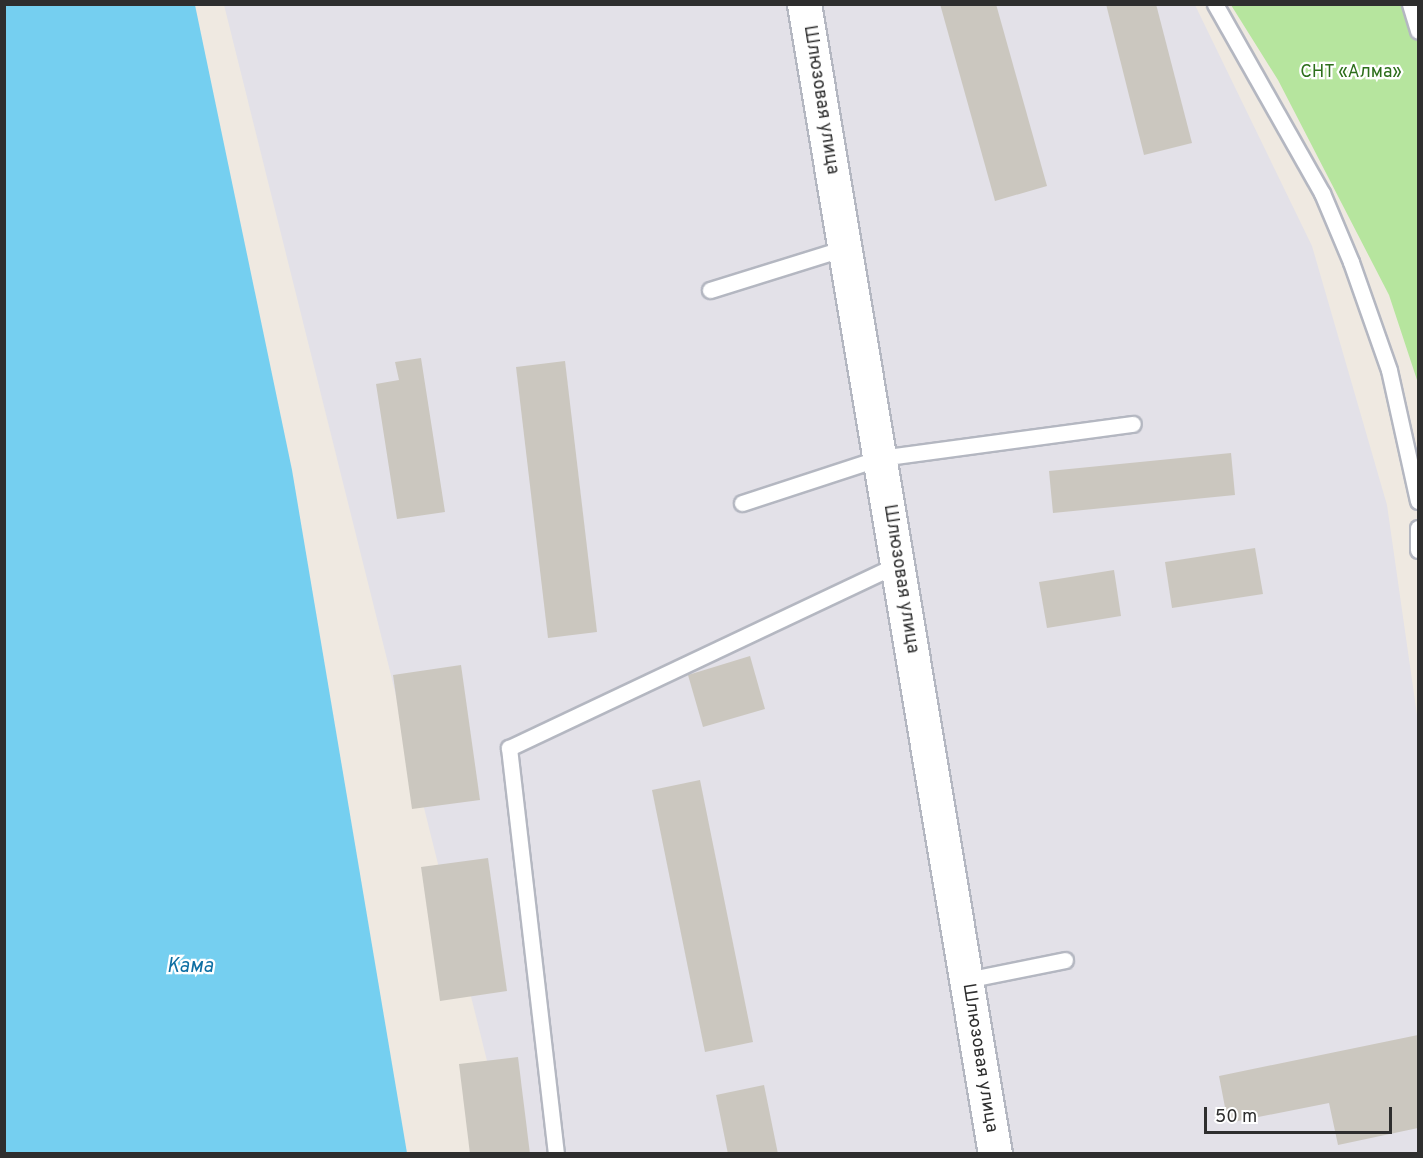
<!DOCTYPE html>
<meta charset="utf-8">
<style>
body{margin:0}
#map{position:relative;width:1423px;height:1158px;overflow:hidden;background:#efe9e1;font-family:Overpass,sans-serif}
div>[style]{position:absolute}
.industrial>*{inset:0;background:#e3e1e8}
.green>*{inset:0;background:#b6e59e}
.water>*{inset:0;background:#75cff0}
.building>*{inset:0;background:#cbc7bf}
.roads{filter:drop-shadow(2px 0 #b4b7c1) drop-shadow(-2px 0 #b4b7c1) drop-shadow(0 2px #b4b7c1) drop-shadow(0 -2px #b4b7c1)}
.lane>*{height:15px;margin:-7.5px;padding:0 7.5px;transform-origin:7.5px;border-radius:7.5px;background:#fff}
.secondary>*{height:33px;margin:-16.5px;padding:0 16.5px;transform-origin:16.5px;border-radius:16.5px;background:#fff}
span{translate:-50% -50%;white-space:nowrap;text-align:center;line-height:1.15;-webkit-text-stroke:4.5px #fff;paint-order:stroke}
.park-label{font-size:18px;color:#2c6e1b}
.street-label{font-size:18px;color:#2e2e2e}
.water-label{font-size:20px;color:#0d6fa3;font-style:italic}
.frame{position:absolute;inset:0;border:6px solid #2e2e2e;pointer-events:none}
.scale{position:absolute;left:1204px;top:1107px;width:188px;height:27px;box-sizing:border-box;border:3px solid #2e2e2e;border-top:0;padding-left:8px;font-size:18px;line-height:21px;white-space:nowrap;color:#2e2e2e;-webkit-text-stroke:4px #fff;paint-order:stroke}
</style>
<div id="map">
<div class="industrial">
<div style="clip-path:polygon(224px 5px,1195px 5px,1312px 246px,1387px 505px,1418px 722px,1418px 1153px,510px 1153px)"></div>
</div>
<div class="green">
<div style="clip-path:polygon(1231px 5px,1418px 5px,1418px 383px,1389px 295px,1278px 80px)"></div>
</div>
<div class="water">
<div style="clip-path:polygon(5px 4px,195px 5px,292px 470px,407px 1153px,5px 1153px)"></div>
</div>
<div class="building">
<div style="clip-path:polygon(940px 4px,996px 4px,1047px 186px,995px 201px)"></div>
<div style="clip-path:polygon(1106px 4px,1156px 4px,1192px 143px,1144px 155px)"></div>
<div style="clip-path:polygon(421px 358px,445px 512px,397px 519px,376px 384px,399px 380px,395px 362px)"></div>
<div style="clip-path:polygon(565px 361px,597px 632px,548px 638px,516px 367px)"></div>
<div style="clip-path:polygon(1231px 453px,1235px 495px,1053px 513px,1049px 471px)"></div>
<div style="clip-path:polygon(1255px 548px,1263px 594px,1172px 608px,1165px 562px)"></div>
<div style="clip-path:polygon(1114px 570px,1121px 616px,1047px 628px,1039px 582px)"></div>
<div style="clip-path:polygon(750px 656px,765px 709px,703px 727px,688px 675px)"></div>
<div style="clip-path:polygon(461px 665px,480px 800px,412px 809px,393px 675px)"></div>
<div style="clip-path:polygon(700px 780px,753px 1042px,705px 1052px,652px 790px)"></div>
<div style="clip-path:polygon(488px 858px,507px 991px,440px 1001px,421px 867px)"></div>
<div style="clip-path:polygon(1418px 1035px,1418px 1128px,1338px 1145px,1329px 1103px,1228px 1123px,1219px 1076px)"></div>
<div style="clip-path:polygon(518px 1057px,530px 1154px,470px 1154px,459px 1064px)"></div>
<div style="clip-path:polygon(764px 1085px,778px 1154px,728px 1154px,716px 1095px)"></div>
</div>
<div class="roads">
<div class="lane">
<div style="left:1215px;top:4px;width:217px;rotate:60.5deg"></div>
<div style="left:1322px;top:193px;width:75px;rotate:67.2deg"></div>
<div style="left:1351px;top:262px;width:114px;rotate:70.6deg"></div>
<div style="left:1389px;top:370px;width:134px;rotate:77.5deg"></div>
<div style="left:1410px;top:4px;width:28px;rotate:73deg"></div>
<div style="left:710px;top:290px;width:141px;rotate:-17.3deg"></div>
<div style="left:742px;top:503px;width:145px;rotate:-18.1deg"></div>
<div style="left:880px;top:458px;width:255px;rotate:-7.7deg"></div>
<div style="left:1418px;top:528px;width:22px;rotate:90deg"></div>
<div style="left:966px;top:980px;width:101px;rotate:-11.4deg"></div>
<div style="left:556px;top:1154px;width:409px;rotate:-96.6deg"></div>
<div style="left:509px;top:748px;width:429px;rotate:-25.3deg"></div>
</div>
<div class="secondary">
<div style="left:804px;top:4px;width:1166px;rotate:80.57deg"></div>
</div>
</div>
<div class="park-label">
<span style="left:1351px;top:73px">СНТ «Алма»</span>
</div>
<div class="street-label">
<span style="left:820px;top:100px;rotate:81deg">Шлюзовая улица</span>
<span style="left:900px;top:579px;rotate:81deg">Шлюзовая улица</span>
<span style="left:979px;top:1058px;rotate:81deg">Шлюзовая улица</span>
</div>
<div class="water-label">
<span style="left:190px;top:967px">Кама</span>
</div>
<div class="frame"></div>
<div class="scale">50 m</div>
</div>
